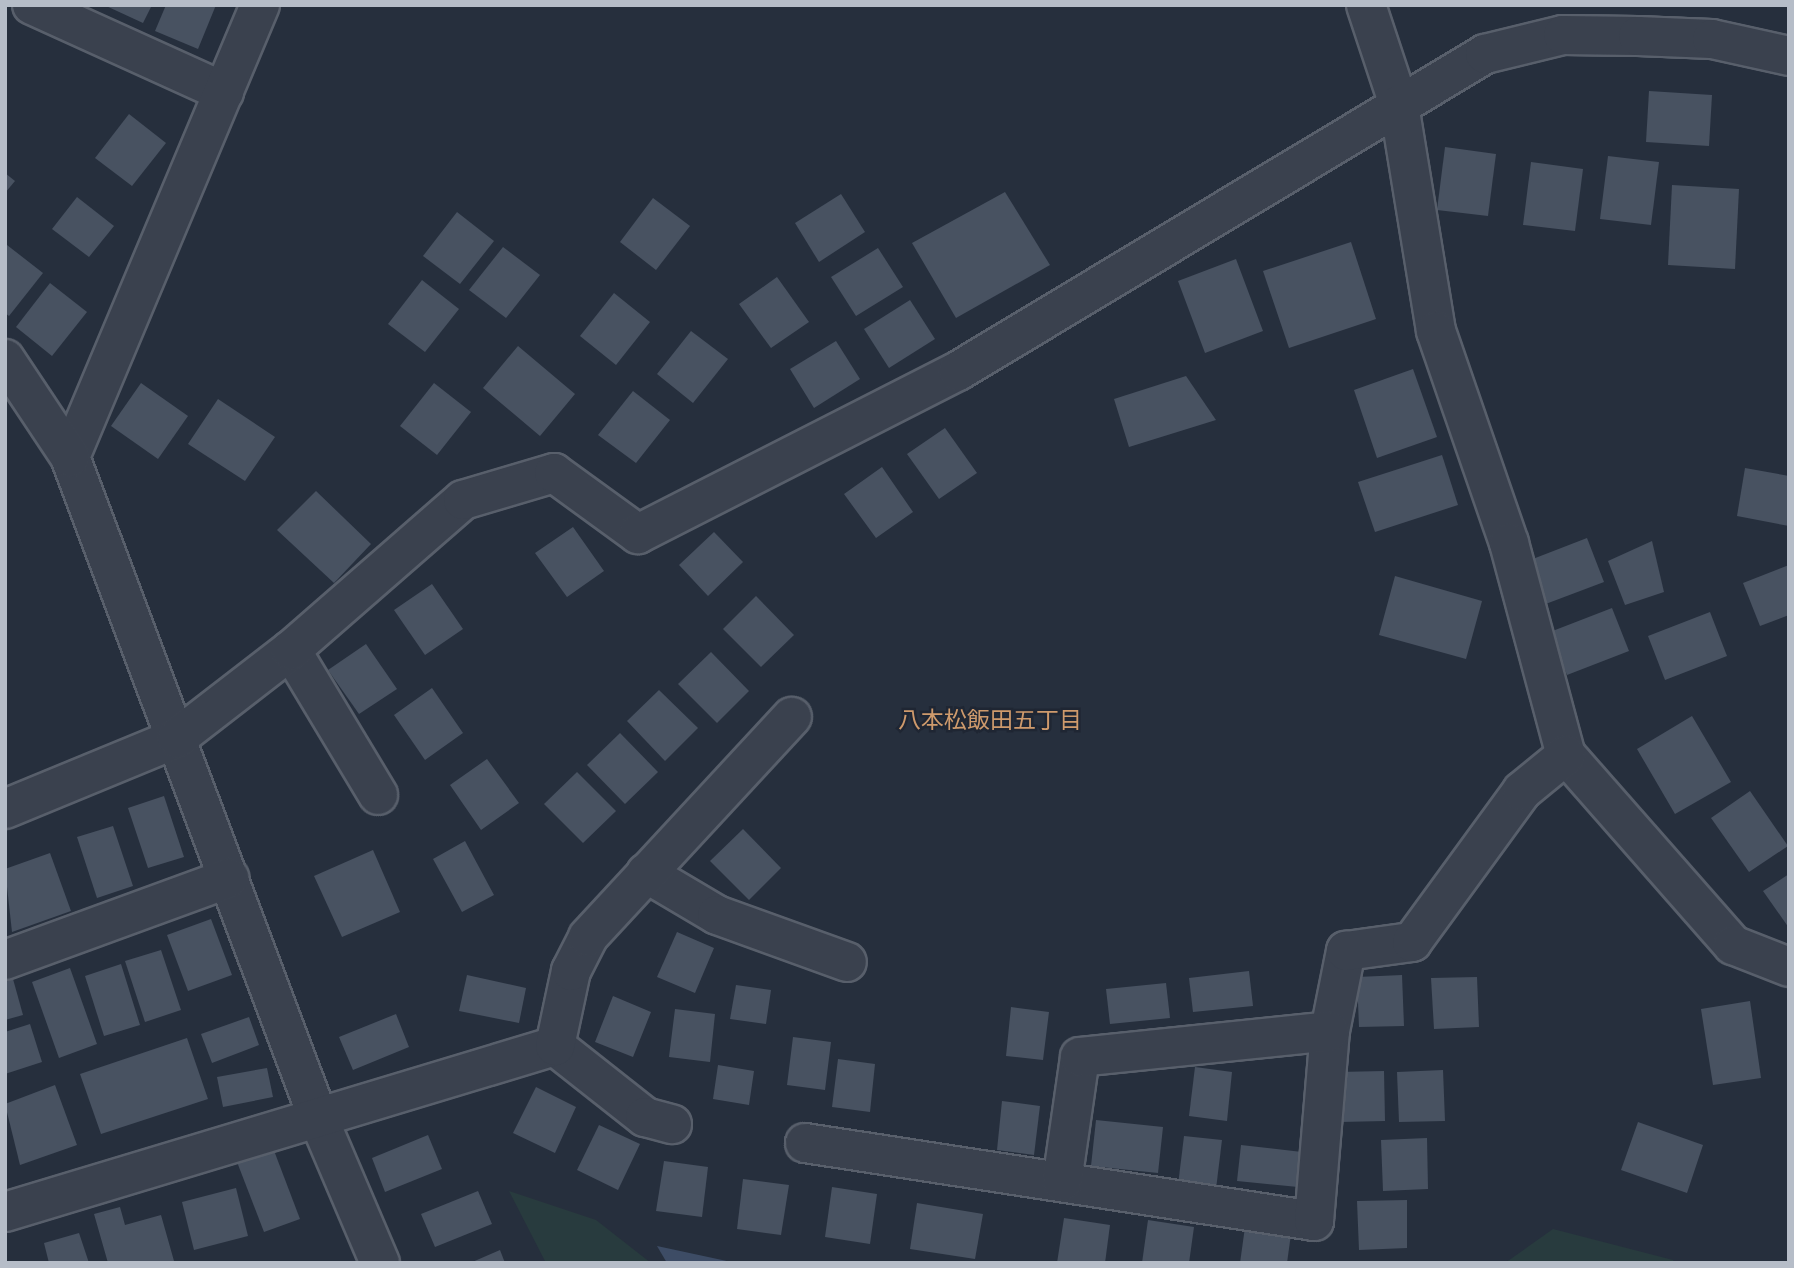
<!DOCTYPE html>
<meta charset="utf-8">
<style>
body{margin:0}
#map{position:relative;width:1794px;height:1268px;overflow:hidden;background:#262f3d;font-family:Barlow,"Noto Sans JP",sans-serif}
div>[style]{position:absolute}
.green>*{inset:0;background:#283b3e}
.water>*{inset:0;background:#3d4c65}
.building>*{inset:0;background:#485261}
.roads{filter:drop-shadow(2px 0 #585f6b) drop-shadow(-2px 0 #585f6b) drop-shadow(0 2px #585f6b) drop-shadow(0 -2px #585f6b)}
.street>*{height:38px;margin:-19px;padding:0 19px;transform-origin:19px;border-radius:19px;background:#3a414e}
span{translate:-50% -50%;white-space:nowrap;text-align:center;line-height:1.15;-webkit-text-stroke:5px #1f2633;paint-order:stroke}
.neighbourhood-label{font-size:23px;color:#ce9a6c}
.frame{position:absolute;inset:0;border:7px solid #b6bdc8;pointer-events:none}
</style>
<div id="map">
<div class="green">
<div style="clip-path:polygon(509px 1191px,596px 1220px,651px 1263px,546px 1263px)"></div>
<div style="clip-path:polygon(1553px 1229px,1673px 1260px,1675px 1263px,1505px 1263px)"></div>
</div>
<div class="water">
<div style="clip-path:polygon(657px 1246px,736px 1263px,667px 1263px)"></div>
</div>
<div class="building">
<div style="clip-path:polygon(104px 5px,152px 5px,143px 23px)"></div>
<div style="clip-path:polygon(166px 5px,216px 5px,198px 49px,155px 31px)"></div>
<div style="clip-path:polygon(1649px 91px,1712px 95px,1709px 146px,1646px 142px)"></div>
<div style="clip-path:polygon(129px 114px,166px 143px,132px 186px,95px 158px)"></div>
<div style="clip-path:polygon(1445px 147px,1496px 154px,1488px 216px,1437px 210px)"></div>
<div style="clip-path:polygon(1608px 156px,1659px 162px,1651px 225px,1600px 219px)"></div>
<div style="clip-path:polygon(1531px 162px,1583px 169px,1575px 231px,1523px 225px)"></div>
<div style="clip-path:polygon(5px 173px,15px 181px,5px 193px)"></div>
<div style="clip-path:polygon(1672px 185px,1739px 189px,1735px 269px,1668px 265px)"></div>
<div style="clip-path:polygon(1005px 192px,1050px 265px,956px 318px,912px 243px)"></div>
<div style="clip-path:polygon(841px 194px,865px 232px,819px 262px,795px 223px)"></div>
<div style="clip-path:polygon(77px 197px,114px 226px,89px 257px,52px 229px)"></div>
<div style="clip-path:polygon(653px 198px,690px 226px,656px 270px,620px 242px)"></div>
<div style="clip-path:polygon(457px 212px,494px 241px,460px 284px,423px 256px)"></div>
<div style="clip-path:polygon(1351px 242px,1376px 319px,1289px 348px,1263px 271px)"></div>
<div style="clip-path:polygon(7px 245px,43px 273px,9px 316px,5px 313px)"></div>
<div style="clip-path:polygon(503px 247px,540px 275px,506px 318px,469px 290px)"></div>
<div style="clip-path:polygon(878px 248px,903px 287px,856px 316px,831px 277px)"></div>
<div style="clip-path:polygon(1236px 259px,1263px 331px,1205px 353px,1178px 281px)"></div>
<div style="clip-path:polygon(777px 277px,809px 322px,771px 348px,739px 304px)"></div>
<div style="clip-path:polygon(422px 280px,459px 309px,425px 352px,388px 324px)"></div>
<div style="clip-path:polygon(50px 283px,87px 312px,52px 356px,16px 327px)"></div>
<div style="clip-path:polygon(614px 293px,650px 322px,616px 365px,580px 336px)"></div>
<div style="clip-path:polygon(910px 300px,935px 339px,889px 368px,864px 329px)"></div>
<div style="clip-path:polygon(691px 331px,728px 359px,693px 403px,657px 374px)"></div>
<div style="clip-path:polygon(836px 341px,860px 379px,814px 408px,790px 369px)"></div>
<div style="clip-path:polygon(518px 346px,575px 394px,540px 436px,483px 388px)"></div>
<div style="clip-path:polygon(1413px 369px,1437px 437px,1377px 458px,1354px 390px)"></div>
<div style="clip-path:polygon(1186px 376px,1216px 420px,1129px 447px,1114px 399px)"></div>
<div style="clip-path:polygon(141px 383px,188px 416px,158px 459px,111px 426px)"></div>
<div style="clip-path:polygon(434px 383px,471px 412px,437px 455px,400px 426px)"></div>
<div style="clip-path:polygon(633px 391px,670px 420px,636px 463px,598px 435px)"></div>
<div style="clip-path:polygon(218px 399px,275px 437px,245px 481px,188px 444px)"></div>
<div style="clip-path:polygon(945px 428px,977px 473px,939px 499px,907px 454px)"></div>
<div style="clip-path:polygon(1442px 455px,1458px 505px,1375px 532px,1358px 482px)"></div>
<div style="clip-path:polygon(882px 467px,913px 512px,876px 538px,844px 494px)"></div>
<div style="clip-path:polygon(1745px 468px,1789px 476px,1789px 526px,1737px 516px)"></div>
<div style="clip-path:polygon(316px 491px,371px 544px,334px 583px,277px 530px)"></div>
<div style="clip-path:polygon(573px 527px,604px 571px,567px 597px,535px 553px)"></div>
<div style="clip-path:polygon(714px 532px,743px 562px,708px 596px,679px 565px)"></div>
<div style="clip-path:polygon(1587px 538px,1604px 582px,1543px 605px,1525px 562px)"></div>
<div style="clip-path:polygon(1652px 541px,1664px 592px,1625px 605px,1608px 561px)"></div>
<div style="clip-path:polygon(1789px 565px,1789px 615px,1760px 626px,1743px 583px)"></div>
<div style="clip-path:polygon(1395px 576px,1482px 601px,1466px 659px,1379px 635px)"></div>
<div style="clip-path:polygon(432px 584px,463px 629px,425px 655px,394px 610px)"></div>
<div style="clip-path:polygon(756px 596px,794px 635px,761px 667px,723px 629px)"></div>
<div style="clip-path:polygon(1612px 608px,1629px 651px,1567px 675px,1550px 632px)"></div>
<div style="clip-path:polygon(1710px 612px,1727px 656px,1665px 680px,1648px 636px)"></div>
<div style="clip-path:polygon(366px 644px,397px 689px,359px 714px,328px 670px)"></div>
<div style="clip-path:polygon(711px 652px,749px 691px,717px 723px,678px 684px)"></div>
<div style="clip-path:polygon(432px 688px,463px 733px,425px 760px,394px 715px)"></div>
<div style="clip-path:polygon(659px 690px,698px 728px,665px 761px,627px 721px)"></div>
<div style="clip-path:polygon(1692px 716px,1731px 782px,1675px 814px,1637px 749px)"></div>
<div style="clip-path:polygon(620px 733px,658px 772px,625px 804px,587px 765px)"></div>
<div style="clip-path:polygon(487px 759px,519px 803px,481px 830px,450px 785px)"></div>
<div style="clip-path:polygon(577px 772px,616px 811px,583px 843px,544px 804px)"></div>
<div style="clip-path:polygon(1750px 791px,1788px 846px,1749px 872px,1711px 818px)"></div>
<div style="clip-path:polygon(164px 796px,184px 857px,148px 868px,128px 808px)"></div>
<div style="clip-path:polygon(113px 826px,133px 886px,97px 898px,77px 837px)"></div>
<div style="clip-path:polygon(743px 829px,781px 868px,749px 900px,710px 861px)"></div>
<div style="clip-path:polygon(465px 841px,494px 895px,462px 912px,433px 859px)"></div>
<div style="clip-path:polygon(373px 850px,400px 912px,342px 937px,314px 876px)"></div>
<div style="clip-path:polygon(50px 853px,71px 911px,12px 932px,5px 869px)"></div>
<div style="clip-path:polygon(1789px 874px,1789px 928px,1763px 891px)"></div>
<div style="clip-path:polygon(211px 919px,232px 975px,188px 991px,167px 935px)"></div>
<div style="clip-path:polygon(677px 932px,714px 948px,695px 993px,657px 977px)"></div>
<div style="clip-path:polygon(161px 950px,181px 1010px,145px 1022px,125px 961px)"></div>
<div style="clip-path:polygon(121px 964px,140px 1025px,104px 1036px,85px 976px)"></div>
<div style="clip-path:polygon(70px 968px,97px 1044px,59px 1058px,32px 982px)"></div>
<div style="clip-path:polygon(1249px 971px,1253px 1006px,1193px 1012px,1189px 978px)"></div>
<div style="clip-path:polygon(467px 975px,526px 988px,519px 1023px,459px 1011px)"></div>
<div style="clip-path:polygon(1402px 975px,1404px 1026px,1359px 1027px,1357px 977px)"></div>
<div style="clip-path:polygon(1477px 977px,1479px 1027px,1434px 1029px,1431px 978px)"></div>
<div style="clip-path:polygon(13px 979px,23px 1015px,5px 1020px,5px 982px)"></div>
<div style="clip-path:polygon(1166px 983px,1170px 1018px,1110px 1024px,1106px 989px)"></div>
<div style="clip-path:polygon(736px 985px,771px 990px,766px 1024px,730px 1019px)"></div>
<div style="clip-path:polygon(613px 996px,651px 1012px,633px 1057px,595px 1042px)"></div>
<div style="clip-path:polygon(1750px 1001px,1761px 1078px,1713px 1085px,1701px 1009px)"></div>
<div style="clip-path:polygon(1011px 1007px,1049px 1012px,1043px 1060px,1006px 1056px)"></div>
<div style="clip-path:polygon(675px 1009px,715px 1014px,710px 1062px,669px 1057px)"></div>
<div style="clip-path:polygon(396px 1014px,409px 1047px,353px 1070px,339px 1037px)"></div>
<div style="clip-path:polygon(249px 1017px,259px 1045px,212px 1063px,201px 1034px)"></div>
<div style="clip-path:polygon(30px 1024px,42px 1062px,5px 1074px,5px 1032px)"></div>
<div style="clip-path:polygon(793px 1037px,831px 1042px,825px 1090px,787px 1085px)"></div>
<div style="clip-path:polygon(187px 1038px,208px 1099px,101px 1134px,80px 1074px)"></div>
<div style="clip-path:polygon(838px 1059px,875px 1064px,870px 1112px,832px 1107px)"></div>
<div style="clip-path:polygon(718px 1065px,754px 1071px,749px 1105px,713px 1099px)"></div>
<div style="clip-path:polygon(1195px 1067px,1232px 1072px,1227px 1121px,1189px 1116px)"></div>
<div style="clip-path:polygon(267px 1068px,273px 1097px,223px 1107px,217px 1077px)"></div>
<div style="clip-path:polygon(1443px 1070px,1445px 1121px,1399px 1122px,1397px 1072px)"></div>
<div style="clip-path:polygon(1384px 1071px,1385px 1121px,1340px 1122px,1338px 1072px)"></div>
<div style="clip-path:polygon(55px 1085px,77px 1145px,20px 1165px,5px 1104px)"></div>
<div style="clip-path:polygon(536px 1087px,576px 1107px,555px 1153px,513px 1133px)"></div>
<div style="clip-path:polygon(1002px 1101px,1040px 1106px,1034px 1155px,997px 1150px)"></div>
<div style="clip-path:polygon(1096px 1120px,1163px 1127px,1158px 1173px,1091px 1166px)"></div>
<div style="clip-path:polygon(1638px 1122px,1703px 1145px,1687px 1193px,1621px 1170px)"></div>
<div style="clip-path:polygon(599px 1125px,640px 1144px,618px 1190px,577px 1170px)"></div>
<div style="clip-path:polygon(428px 1135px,442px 1169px,385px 1192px,372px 1158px)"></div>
<div style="clip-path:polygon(1184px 1136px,1222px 1140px,1216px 1189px,1178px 1185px)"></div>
<div style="clip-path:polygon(1427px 1138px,1428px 1189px,1383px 1191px,1381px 1140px)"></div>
<div style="clip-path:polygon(1241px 1145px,1302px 1152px,1298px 1187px,1237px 1181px)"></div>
<div style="clip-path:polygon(273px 1148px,300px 1219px,264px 1232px,237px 1162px)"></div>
<div style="clip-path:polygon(664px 1161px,708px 1167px,702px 1217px,656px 1211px)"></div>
<div style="clip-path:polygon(743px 1179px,789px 1185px,781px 1235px,737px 1229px)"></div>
<div style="clip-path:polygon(832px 1187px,877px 1194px,870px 1244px,825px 1237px)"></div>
<div style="clip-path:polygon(236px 1188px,248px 1236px,194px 1250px,182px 1202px)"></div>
<div style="clip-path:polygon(478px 1191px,492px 1224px,435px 1247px,421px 1214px)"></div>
<div style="clip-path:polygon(1407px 1200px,1407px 1248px,1359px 1250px,1357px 1201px)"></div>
<div style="clip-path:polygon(917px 1203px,983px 1214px,975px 1259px,910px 1249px)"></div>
<div style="clip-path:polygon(120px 1207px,125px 1225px,161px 1215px,174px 1261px,108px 1263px,94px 1214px)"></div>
<div style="clip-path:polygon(1064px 1218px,1110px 1225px,1105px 1263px,1057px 1263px)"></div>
<div style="clip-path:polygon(1148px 1220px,1194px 1227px,1189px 1263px,1142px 1263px)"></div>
<div style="clip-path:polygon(1245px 1227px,1291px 1234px,1287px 1263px,1240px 1263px)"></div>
<div style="clip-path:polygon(79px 1233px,89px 1263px,49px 1263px,44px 1243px)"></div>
<div style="clip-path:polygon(500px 1250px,505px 1263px,470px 1263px)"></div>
</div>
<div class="roads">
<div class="street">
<div style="left:32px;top:5px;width:211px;rotate:24.4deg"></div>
<div style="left:260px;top:5px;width:490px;rotate:112.8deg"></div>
<div style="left:70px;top:457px;width:708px;rotate:69.42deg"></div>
<div style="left:319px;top:1120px;width:155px;rotate:66.9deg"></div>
<div style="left:1366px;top:5px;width:105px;rotate:71.7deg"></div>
<div style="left:1399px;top:105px;width:229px;rotate:80.7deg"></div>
<div style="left:1436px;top:331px;width:224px;rotate:71deg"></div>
<div style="left:1509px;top:543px;width:220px;rotate:75deg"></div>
<div style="left:1566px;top:755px;width:253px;rotate:48.7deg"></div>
<div style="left:1733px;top:945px;width:60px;rotate:21.4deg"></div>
<div style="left:5px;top:359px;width:118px;rotate:56.4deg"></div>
<div style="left:291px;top:650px;width:169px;rotate:59deg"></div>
<div style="left:5px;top:809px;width:186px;rotate:-22.4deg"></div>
<div style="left:177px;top:738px;width:144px;rotate:-37.7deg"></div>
<div style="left:291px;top:650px;width:228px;rotate:-41.1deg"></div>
<div style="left:463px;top:500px;width:95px;rotate:-16.5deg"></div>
<div style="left:554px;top:473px;width:104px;rotate:36deg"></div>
<div style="left:638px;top:534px;width:359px;rotate:-27deg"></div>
<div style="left:958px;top:371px;width:615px;rotate:-31.03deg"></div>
<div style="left:1485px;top:54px;width:80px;rotate:-13.7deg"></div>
<div style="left:1563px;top:35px;width:75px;rotate:0.8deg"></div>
<div style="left:1638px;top:36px;width:74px;rotate:2.3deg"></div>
<div style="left:1712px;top:39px;width:79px;rotate:12.4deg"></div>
<div style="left:646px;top:873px;width:82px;rotate:30.6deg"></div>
<div style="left:717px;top:915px;width:138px;rotate:19.9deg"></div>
<div style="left:5px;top:960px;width:239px;rotate:-20.1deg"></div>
<div style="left:555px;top:1046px;width:115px;rotate:38.3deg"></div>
<div style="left:645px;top:1117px;width:28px;rotate:15deg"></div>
<div style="left:805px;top:1143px;width:515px;rotate:8.71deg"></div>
<div style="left:1314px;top:1221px;width:191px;rotate:-85.2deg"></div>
<div style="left:1330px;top:1031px;width:82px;rotate:-78.7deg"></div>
<div style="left:1346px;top:951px;width:67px;rotate:-7.8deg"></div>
<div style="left:1412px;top:942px;width:187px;rotate:-53.9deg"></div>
<div style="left:1522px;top:791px;width:57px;rotate:-39.3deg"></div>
<div style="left:1062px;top:1182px;width:126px;rotate:-81.8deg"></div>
<div style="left:1080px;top:1057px;width:251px;rotate:-5.9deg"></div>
<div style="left:5px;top:1212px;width:575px;rotate:-16.79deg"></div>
<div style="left:555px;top:1046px;width:77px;rotate:-78deg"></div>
<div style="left:571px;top:971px;width:38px;rotate:-63deg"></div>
<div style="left:588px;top:937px;width:300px;rotate:-47.2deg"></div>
</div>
</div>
<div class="neighbourhood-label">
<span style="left:990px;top:719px">八本松飯田五丁目</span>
</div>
<div class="frame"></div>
</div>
